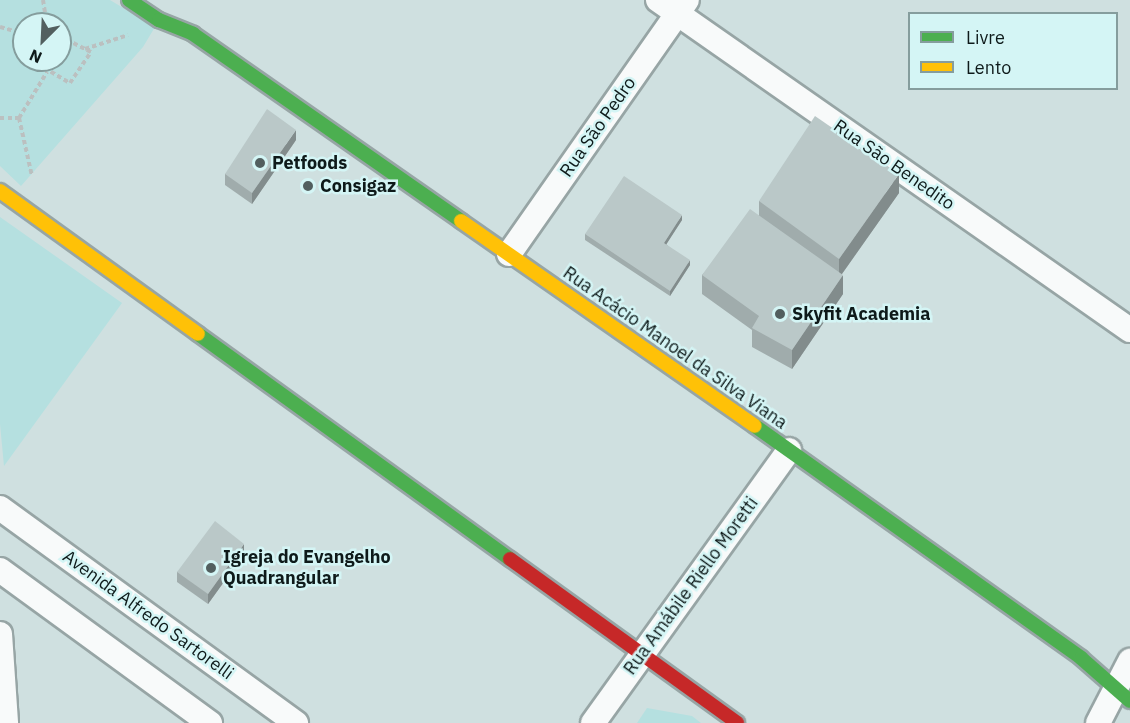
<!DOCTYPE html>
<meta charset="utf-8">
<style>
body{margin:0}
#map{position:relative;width:1130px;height:723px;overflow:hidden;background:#cfe0e0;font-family:"IBM Plex Sans",sans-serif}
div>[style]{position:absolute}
.green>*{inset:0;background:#b5e0e0}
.path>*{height:4px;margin-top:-2px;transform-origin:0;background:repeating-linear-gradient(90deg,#bbc0c0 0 4.5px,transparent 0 7.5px)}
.roads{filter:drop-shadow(2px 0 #97a5a5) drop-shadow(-2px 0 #97a5a5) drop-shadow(0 2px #97a5a5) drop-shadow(0 -2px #97a5a5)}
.street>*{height:24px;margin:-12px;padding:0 12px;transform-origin:12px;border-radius:12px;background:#f8fafa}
.fast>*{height:14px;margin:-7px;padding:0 7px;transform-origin:7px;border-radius:7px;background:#4caf50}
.slow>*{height:14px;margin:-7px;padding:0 7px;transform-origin:7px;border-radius:7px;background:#ffc107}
.jam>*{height:14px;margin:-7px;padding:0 7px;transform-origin:7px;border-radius:7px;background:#c62828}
.wall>*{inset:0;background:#a0acac}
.shaded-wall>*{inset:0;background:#828c8c}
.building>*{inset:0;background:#bac8c8}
.dots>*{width:16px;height:16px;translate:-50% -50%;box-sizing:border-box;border:3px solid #d4f5f5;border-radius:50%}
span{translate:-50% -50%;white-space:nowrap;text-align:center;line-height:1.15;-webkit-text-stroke:5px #d4f5f5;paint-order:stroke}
.street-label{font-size:18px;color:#0e1a1a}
.poi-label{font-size:18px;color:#0e1a1a;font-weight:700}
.left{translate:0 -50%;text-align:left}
.legend{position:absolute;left:908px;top:12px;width:210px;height:78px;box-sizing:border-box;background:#d4f5f5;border:2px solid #859d9d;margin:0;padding:8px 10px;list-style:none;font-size:18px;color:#0e1a1a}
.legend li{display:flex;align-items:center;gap:12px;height:30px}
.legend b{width:30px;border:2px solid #859d9d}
.north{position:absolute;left:12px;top:12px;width:60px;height:60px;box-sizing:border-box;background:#d4f5f5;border:2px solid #859d9d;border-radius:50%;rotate:204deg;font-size:16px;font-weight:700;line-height:24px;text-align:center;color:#0e1a1a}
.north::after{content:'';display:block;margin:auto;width:21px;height:27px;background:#525f5f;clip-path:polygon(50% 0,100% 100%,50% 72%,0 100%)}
</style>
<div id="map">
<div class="green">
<div style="clip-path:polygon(evenodd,0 0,110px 0,155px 27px,143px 47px,21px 186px,0 166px,0 0,24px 24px,60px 24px,60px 60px,24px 60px,24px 24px)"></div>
<div style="clip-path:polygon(0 217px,122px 303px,4px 466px,0 424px)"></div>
<div style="clip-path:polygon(647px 708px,692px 716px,701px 723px,637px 723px)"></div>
</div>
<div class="path">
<div style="left:43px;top:0;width:24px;rotate:81deg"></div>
<div style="left:0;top:27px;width:25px;rotate:16deg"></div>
<div style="left:85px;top:49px;width:45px;rotate:-18deg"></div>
<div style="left:38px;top:60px;width:4px;rotate:90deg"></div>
<div style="left:38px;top:64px;width:37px;rotate:31deg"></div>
<div style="left:70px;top:83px;width:37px;rotate:-56deg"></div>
<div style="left:91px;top:52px;width:35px;rotate:-153deg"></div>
<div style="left:0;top:118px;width:19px"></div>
<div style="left:19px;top:118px;width:54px;rotate:-58.7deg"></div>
<div style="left:19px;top:118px;width:59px;rotate:77.4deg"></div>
</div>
<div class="roads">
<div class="street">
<div style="left:658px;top:0;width:576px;rotate:34.96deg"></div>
<div style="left:509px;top:254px;width:310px;rotate:-55deg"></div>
<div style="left:0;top:508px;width:366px;rotate:36deg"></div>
<div style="left:0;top:570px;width:260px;rotate:36.1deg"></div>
<div style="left:0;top:634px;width:89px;rotate:86.1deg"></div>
<div style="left:593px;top:723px;width:336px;rotate:-54.3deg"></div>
<div style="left:1098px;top:723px;width:70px;rotate:-62.7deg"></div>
</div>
<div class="fast">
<div style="left:129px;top:0;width:36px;rotate:34deg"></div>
<div style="left:159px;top:20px;width:37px;rotate:22deg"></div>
<div style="left:193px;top:34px;width:327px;rotate:34.9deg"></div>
<div style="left:198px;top:334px;width:385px;rotate:35.8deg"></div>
<div style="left:755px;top:426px;width:400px;rotate:35.4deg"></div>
<div style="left:1081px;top:658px;width:65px;rotate:41.3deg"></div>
</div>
<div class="slow">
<div style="left:0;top:191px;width:244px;rotate:35.8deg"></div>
<div style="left:461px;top:221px;width:358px;rotate:34.9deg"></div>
</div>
<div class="jam">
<div style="left:510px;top:559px;width:280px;rotate:35.8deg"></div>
</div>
</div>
<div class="wall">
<div style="clip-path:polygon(296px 140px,252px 204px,225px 185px,225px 174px)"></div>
<div style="clip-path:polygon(899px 193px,842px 274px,843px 294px,792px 369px,752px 347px,752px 330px,702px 294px,702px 275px,759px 215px,759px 201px)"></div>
<div style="clip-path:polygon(682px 220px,666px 244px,690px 265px,670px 296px,585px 240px,585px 234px)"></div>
<div style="clip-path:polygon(244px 554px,208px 604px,177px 582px,177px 572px)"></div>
</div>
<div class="shaded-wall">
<div style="clip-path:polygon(296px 130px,296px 140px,252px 204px,252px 193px)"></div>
<div style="clip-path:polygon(899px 174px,899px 193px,839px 278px,839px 259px)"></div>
<div style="clip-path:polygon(682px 215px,682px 220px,664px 248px,664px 243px)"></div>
<div style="clip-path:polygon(690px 260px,690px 265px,670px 296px,670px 291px)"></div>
<div style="clip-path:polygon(843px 275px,843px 294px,792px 369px,792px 350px)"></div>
<div style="clip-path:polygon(244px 544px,244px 554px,208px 604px,208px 594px)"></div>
</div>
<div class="building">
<div style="clip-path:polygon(267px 109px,296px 130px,252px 193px,225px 174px)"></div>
<div style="clip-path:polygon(815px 116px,899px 174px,839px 259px,759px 201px)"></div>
<div style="clip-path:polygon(624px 176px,682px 215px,664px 243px,690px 260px,670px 291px,585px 234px)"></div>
<div style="clip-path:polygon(750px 209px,843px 275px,792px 350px,752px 328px,759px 316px,702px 275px)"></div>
<div style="clip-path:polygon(215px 521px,244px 544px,208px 594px,177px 572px)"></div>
</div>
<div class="dots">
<div style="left:260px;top:163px;background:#525f5f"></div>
<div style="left:308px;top:186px;background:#525f5f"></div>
<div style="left:780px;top:314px;background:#525f5f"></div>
<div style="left:211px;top:568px;background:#525f5f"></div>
</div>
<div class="street-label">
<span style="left:598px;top:127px;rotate:-55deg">Rua São Pedro</span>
<span style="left:894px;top:165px;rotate:35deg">Rua São Benedito</span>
<span style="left:675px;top:348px;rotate:35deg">Rua Acácio Manoel da Silva Viana</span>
<span style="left:691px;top:586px;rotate:-54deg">Rua Amábile Riello Moretti</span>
<span style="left:148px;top:615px;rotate:36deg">Avenida Alfredo Sartorelli</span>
</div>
<div class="poi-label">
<span class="left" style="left:272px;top:163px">Petfoods</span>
<span class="left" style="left:320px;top:186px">Consigaz</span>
<span class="left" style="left:792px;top:314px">Skyfit Academia</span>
<span class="left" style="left:223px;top:568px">Igreja do Evangelho<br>Quadrangular</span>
</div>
<ul class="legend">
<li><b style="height:8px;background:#4caf50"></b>Livre</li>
<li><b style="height:8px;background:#ffc107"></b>Lento</li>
</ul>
<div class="north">N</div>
</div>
